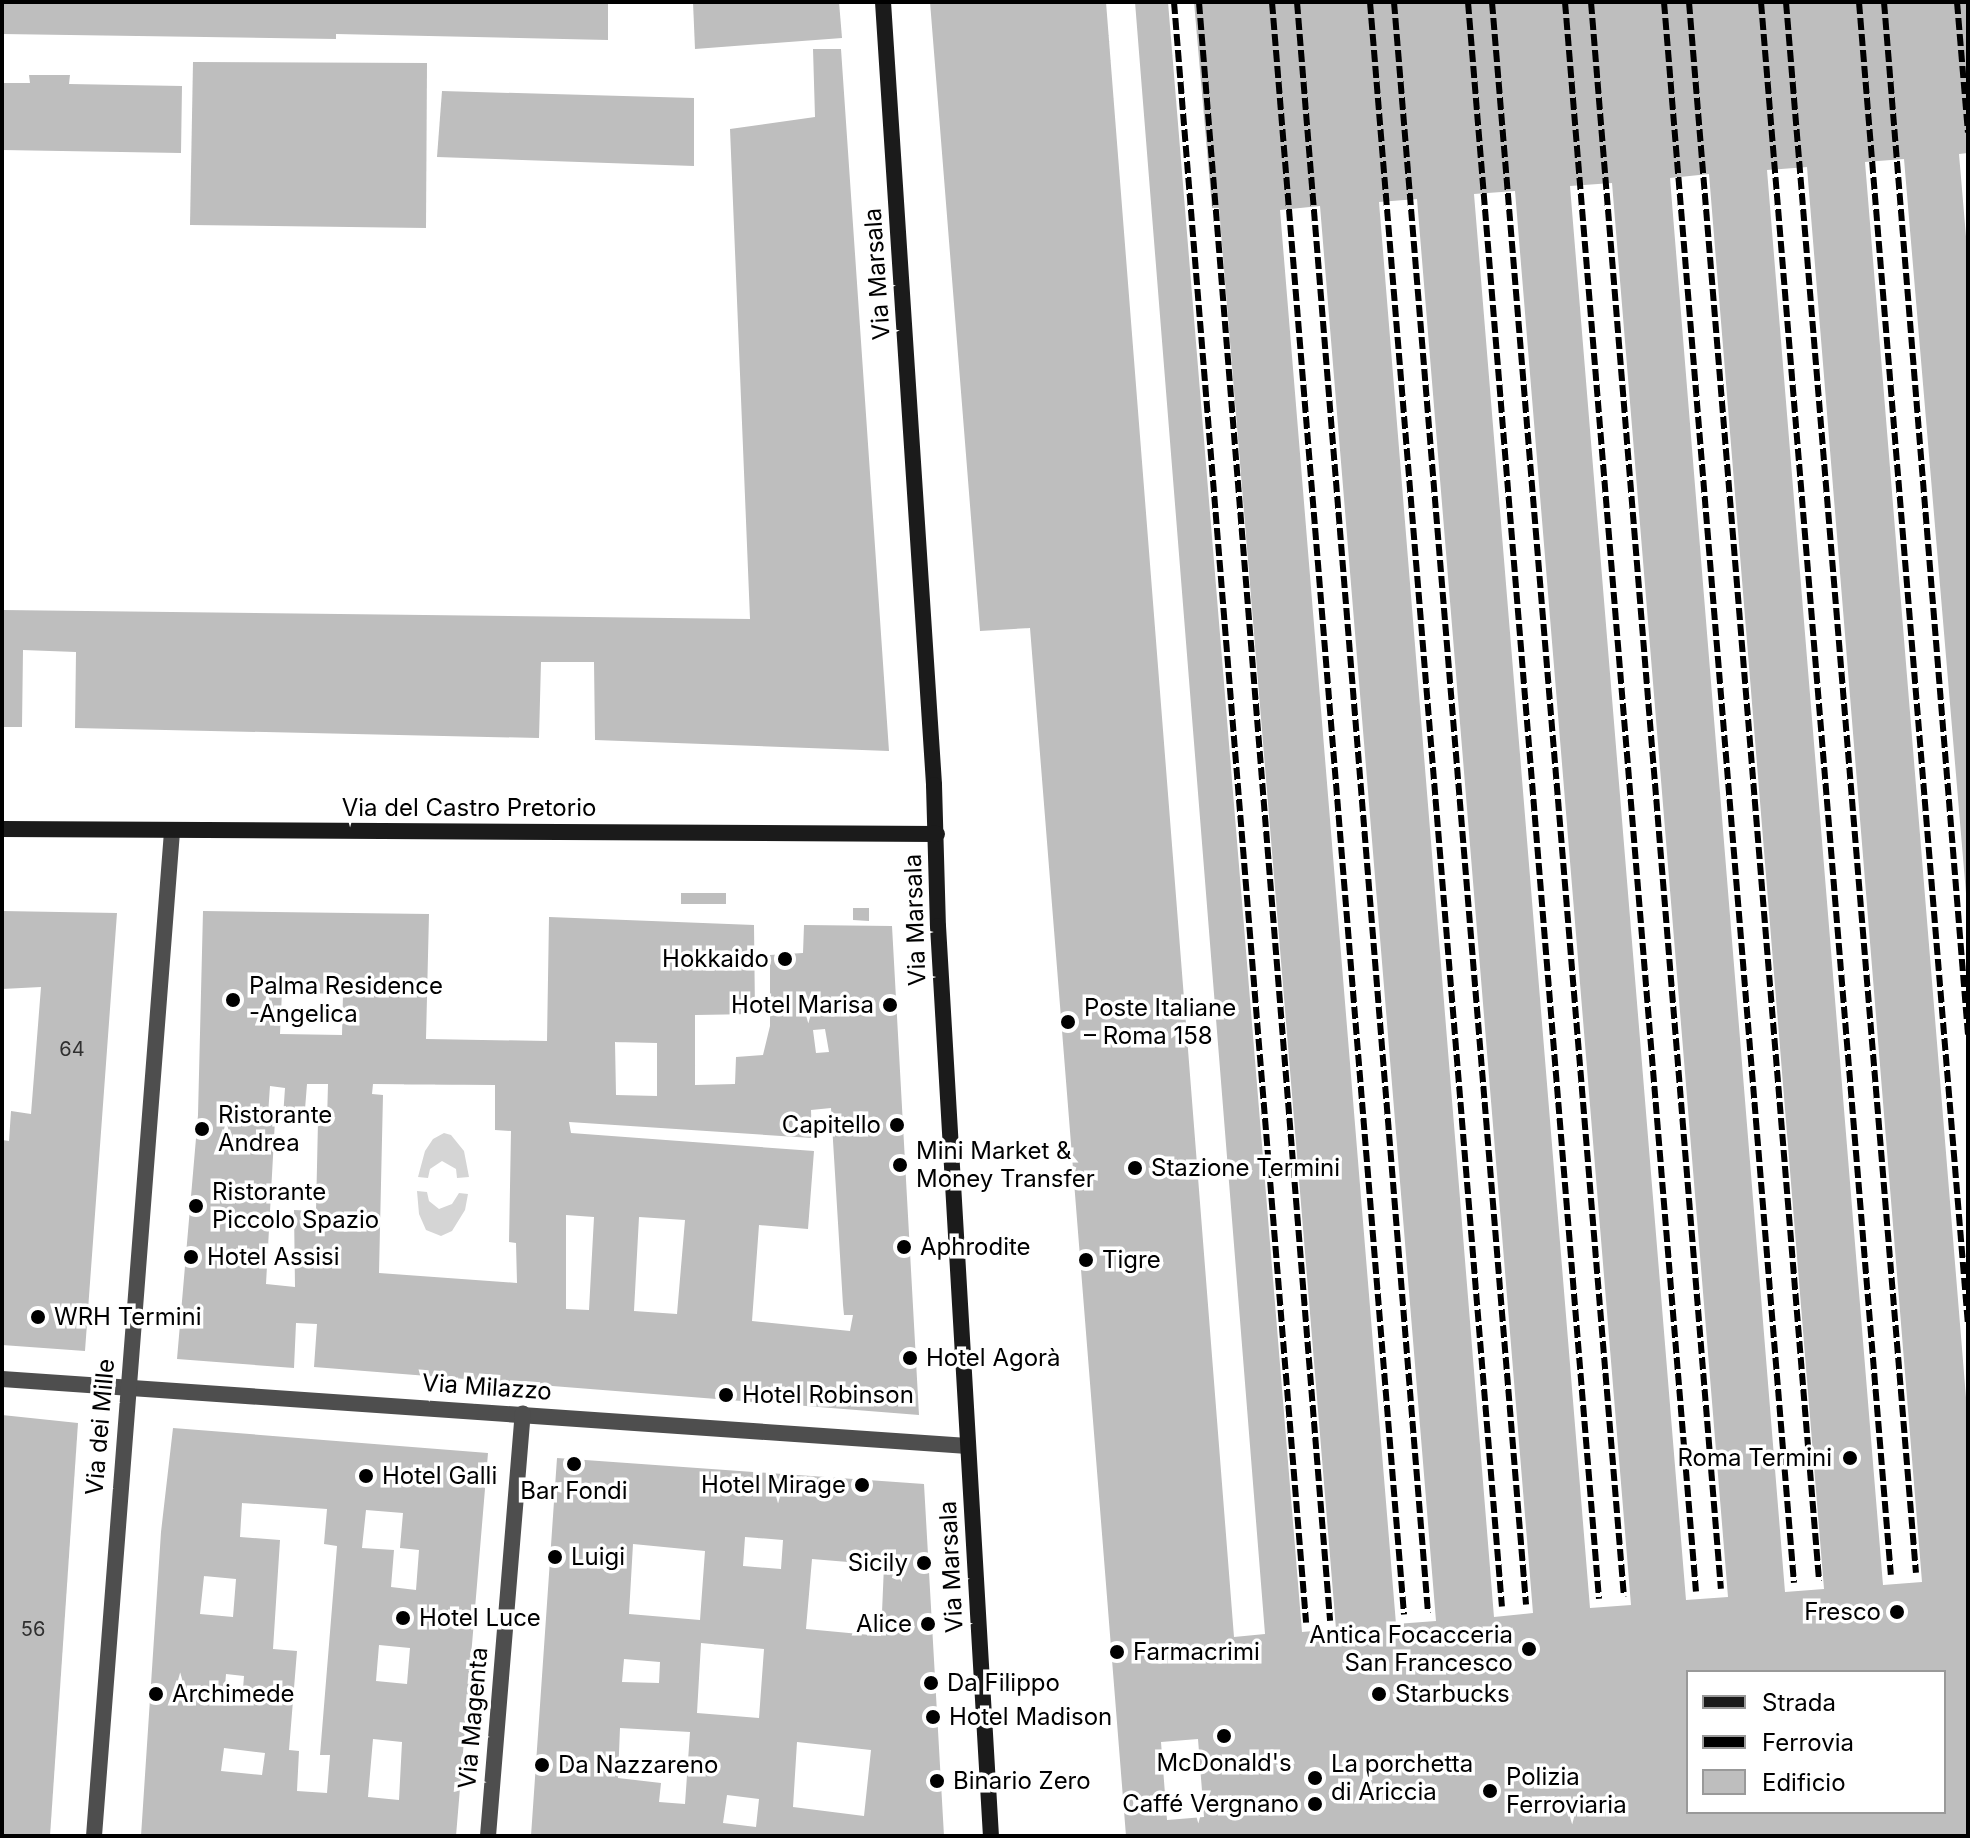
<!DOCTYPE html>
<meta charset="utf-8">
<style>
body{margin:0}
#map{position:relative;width:1970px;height:1838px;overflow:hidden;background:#fff;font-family:Inter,sans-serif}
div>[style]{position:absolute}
.green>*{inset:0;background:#d5d5d5}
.building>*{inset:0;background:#bebebe}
.street>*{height:16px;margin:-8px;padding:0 8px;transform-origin:8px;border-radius:8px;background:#4e4e4e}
.secondary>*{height:16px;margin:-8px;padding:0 8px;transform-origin:8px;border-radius:8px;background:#1b1b1b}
.rail>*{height:6px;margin-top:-3px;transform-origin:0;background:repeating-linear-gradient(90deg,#000 0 12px,transparent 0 16px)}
.dots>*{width:22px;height:22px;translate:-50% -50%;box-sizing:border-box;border:4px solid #fff;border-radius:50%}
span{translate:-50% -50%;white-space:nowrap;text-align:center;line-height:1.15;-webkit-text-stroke:7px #fff;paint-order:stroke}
.number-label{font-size:20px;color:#303030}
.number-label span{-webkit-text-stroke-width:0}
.street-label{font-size:24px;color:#000}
.poi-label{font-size:24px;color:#000}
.right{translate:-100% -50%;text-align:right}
.left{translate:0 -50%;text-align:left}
.frame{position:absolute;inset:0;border:4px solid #000;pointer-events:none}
.legend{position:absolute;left:1686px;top:1670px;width:260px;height:144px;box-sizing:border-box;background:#fff;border:2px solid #999;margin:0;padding:10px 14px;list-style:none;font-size:24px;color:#000}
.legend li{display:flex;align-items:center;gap:16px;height:40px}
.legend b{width:40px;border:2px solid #999}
</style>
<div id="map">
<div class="green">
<div style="clip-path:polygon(444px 1133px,451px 1135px,464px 1151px,469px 1177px,457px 1178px,456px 1169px,442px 1161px,430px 1169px,428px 1178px,418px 1177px,425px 1151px,433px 1139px)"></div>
<div style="clip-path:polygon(417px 1191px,427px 1192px,429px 1201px,439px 1209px,452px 1204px,459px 1193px,468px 1194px,465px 1210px,452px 1231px,441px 1236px,426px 1230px,419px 1214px)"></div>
</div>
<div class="building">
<div style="clip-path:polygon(2px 2px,608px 2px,608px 40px,336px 34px,336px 39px,2px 34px)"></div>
<div style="clip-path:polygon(693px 2px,839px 2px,842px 38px,695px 49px)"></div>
<div style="clip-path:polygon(evenodd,930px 2px,1106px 2px,1234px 1637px,1265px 1634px,1135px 2px,1168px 2px,1302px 1632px,1336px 1629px,1219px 208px,1212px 208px,1194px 2px,1968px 2px,1968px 153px,1959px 154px,1968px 260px,1968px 917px,1904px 159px,1865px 162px,1968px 1422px,1968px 1836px,1126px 1836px,1030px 628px,980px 631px,930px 2px,1807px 167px,1922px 1582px,1883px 1585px,1767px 170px,1807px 167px,930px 2px,1709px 174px,1824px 1589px,1785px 1592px,1670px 178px,1709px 174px,930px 2px,1612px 183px,1728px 1597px,1686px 1600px,1570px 186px,1612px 183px,930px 2px,1515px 191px,1631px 1605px,1590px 1608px,1474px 194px,1515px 191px,930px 2px,1417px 199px,1533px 1613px,1494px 1617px,1379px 202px,1417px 199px,930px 2px,1320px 206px,1436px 1621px,1396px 1624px,1280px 210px,1320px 206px,930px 2px,1688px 1672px,1944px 1672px,1944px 1812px,1688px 1812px,1688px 1672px,930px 2px,1198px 1739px,1204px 1817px,1167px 1820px,1161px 1742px,1198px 1739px)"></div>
<div style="clip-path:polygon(813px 49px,841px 49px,889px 751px,595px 740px,594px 662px,541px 662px,539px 738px,75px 728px,76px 652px,23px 650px,22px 727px,2px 727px,2px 610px,750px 619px,730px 129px,815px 117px)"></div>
<div style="clip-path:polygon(193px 62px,427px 63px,426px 228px,190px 225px)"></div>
<div style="clip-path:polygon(29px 75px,70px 75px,69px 84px,182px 86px,181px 153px,2px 150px,2px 83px,30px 83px)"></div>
<div style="clip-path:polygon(442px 91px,694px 98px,694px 166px,437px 157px)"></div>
<div style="clip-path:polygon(681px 893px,726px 893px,726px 904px,681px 904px)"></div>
<div style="clip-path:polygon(853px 908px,869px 908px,869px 921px,853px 920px)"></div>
<div style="clip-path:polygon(2px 911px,117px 913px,85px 1351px,2px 1345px,2px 1140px,9px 1141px,11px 1111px,31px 1114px,41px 987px,2px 989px)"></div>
<div style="clip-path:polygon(evenodd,203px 911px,429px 914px,426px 1039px,547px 1041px,549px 917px,754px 925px,755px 1014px,695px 1015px,695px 1085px,735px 1084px,736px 1057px,763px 1055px,770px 1026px,770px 955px,803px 953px,804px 925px,892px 926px,919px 1415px,314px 1367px,317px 1324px,296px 1323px,294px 1368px,177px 1359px,198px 1115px,203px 911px,282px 992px,343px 994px,342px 1035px,280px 1034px,282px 992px,203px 911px,825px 1029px,829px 1052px,816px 1053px,813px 1030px,825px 1029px,203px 911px,615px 1042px,657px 1043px,657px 1096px,616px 1095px,615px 1042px,203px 911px,307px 1084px,328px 1084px,327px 1121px,318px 1121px,316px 1211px,294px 1210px,295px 1287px,266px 1284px,275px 1120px,304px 1122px,307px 1084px,203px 911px,373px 1084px,495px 1085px,495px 1130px,511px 1131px,509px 1242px,516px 1243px,517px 1283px,379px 1273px,383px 1095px,372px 1094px,373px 1084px,203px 911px,270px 1086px,285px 1088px,283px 1117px,268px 1115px,270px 1086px,203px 911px,831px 1108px,843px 1305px,844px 1315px,853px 1315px,850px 1331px,752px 1321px,759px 1225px,808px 1229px,814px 1151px,571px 1133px,569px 1122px,812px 1138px,811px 1110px,831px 1108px,203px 911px,566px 1215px,594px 1217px,589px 1310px,566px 1309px,566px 1215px,203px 911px,639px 1217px,685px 1220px,677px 1314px,634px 1311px,639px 1217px)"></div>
<div style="clip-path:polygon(2px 1415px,78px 1423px,50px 1836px,2px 1836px)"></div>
<div style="clip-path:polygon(evenodd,173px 1428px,488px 1453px,456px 1836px,141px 1836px,161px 1532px,173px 1428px,242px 1503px,327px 1509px,324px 1544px,337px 1546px,320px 1755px,330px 1755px,327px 1793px,297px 1791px,299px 1751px,289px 1750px,297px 1651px,273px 1649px,280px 1540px,240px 1537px,242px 1503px,173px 1428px,366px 1510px,403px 1513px,400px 1548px,419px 1550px,416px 1590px,391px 1587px,394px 1550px,362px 1548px,366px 1510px,173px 1428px,204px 1576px,236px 1579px,233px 1617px,200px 1614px,204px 1576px,173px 1428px,379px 1645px,410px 1648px,407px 1684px,376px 1681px,379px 1645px,173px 1428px,226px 1674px,244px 1676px,242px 1701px,224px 1699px,226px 1674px,173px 1428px,373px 1739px,402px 1742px,399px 1800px,368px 1797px,373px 1739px,173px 1428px,224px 1748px,265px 1753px,262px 1775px,221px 1771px,224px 1748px)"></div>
<div style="clip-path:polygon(evenodd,557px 1458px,924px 1484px,944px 1836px,531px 1836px,557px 1458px,745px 1537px,783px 1540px,781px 1569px,743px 1566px,745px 1537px,557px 1458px,633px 1544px,705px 1551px,700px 1620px,629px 1614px,633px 1544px,557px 1458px,812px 1559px,884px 1565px,881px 1636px,806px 1629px,812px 1559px,557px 1458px,701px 1643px,764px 1649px,759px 1718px,697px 1713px,701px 1643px,557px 1458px,624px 1659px,660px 1662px,659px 1683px,622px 1682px,624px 1659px,557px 1458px,620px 1728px,690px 1732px,685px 1804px,659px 1802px,661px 1783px,618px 1778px,620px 1728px,557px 1458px,797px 1742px,871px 1750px,864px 1816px,793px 1807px,797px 1742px,557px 1458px,727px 1795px,759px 1799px,756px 1827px,723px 1823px,727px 1795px)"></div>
</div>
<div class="street">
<div style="left:2px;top:1379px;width:968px;rotate:3.97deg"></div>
<div style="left:94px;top:1836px;width:1007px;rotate:-85.56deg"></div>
<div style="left:488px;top:1836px;width:424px;rotate:-85.3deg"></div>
</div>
<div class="secondary">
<div style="left:883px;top:2px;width:785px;rotate:86.27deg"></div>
<div style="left:934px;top:785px;width:141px;rotate:88.4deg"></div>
<div style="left:938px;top:926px;width:912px;rotate:86.67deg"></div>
<div style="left:2px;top:829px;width:935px;rotate:0.31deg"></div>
</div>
<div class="rail">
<div style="left:1174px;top:2px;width:1626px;rotate:85.34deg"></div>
<div style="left:1199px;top:2px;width:1624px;rotate:85.37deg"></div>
<div style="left:1272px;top:2px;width:1618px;rotate:85.32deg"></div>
<div style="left:1297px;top:2px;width:1616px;rotate:85.35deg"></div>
<div style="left:1370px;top:2px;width:1610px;rotate:85.3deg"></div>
<div style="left:1394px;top:2px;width:1608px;rotate:85.29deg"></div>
<div style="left:1468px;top:2px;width:1602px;rotate:85.31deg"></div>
<div style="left:1492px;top:2px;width:1600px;rotate:85.27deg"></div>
<div style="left:1565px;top:2px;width:1595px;rotate:85.29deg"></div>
<div style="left:1591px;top:2px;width:1592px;rotate:85.32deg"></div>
<div style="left:1664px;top:2px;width:1586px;rotate:85.3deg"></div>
<div style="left:1689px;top:2px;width:1584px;rotate:85.29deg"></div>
<div style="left:1761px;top:2px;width:1578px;rotate:85.28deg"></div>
<div style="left:1786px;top:2px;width:1576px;rotate:85.27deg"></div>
<div style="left:1859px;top:2px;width:1326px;rotate:85.29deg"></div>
<div style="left:1884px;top:2px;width:1036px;rotate:85.35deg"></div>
<div style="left:1957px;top:2px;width:131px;rotate:85.2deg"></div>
</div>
<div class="dots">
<div style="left:785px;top:959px;background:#000"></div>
<div style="left:233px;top:1000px;background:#000"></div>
<div style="left:890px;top:1005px;background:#000"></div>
<div style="left:1068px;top:1022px;background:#000"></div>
<div style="left:897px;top:1125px;background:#000"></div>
<div style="left:202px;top:1129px;background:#000"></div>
<div style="left:900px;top:1165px;background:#000"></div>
<div style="left:1135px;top:1168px;background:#000"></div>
<div style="left:196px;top:1206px;background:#000"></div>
<div style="left:904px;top:1247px;background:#000"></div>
<div style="left:191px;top:1257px;background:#000"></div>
<div style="left:1086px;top:1260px;background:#000"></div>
<div style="left:38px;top:1317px;background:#000"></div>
<div style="left:910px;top:1358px;background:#000"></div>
<div style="left:726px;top:1395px;background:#000"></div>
<div style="left:1850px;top:1458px;background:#000"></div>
<div style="left:574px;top:1464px;background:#000"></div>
<div style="left:366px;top:1476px;background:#000"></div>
<div style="left:862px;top:1485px;background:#000"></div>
<div style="left:555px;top:1557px;background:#000"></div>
<div style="left:924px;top:1563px;background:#000"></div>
<div style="left:1897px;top:1612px;background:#000"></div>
<div style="left:403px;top:1618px;background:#000"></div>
<div style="left:928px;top:1624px;background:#000"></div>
<div style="left:1529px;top:1649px;background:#000"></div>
<div style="left:1117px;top:1652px;background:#000"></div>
<div style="left:931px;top:1683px;background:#000"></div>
<div style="left:156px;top:1694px;background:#000"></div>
<div style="left:1379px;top:1694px;background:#000"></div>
<div style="left:933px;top:1717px;background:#000"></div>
<div style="left:1224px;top:1736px;background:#000"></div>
<div style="left:542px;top:1765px;background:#000"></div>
<div style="left:1315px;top:1778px;background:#000"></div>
<div style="left:937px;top:1781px;background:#000"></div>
<div style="left:1490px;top:1791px;background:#000"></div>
<div style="left:1315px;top:1804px;background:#000"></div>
</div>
<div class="number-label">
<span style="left:72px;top:1049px">64</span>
<span style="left:33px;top:1629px">56</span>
</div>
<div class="street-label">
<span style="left:877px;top:274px;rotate:-94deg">Via Marsala</span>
<span style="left:469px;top:808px">Via del Castro Pretorio</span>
<span style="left:915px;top:920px;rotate:-92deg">Via Marsala</span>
<span style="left:487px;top:1387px;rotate:4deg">Via Milazzo</span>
<span style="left:100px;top:1427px;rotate:-85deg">Via dei Mille</span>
<span style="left:951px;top:1567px;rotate:-93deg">Via Marsala</span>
<span style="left:473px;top:1718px;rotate:-85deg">Via Magenta</span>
</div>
<div class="poi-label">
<span class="right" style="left:769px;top:959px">Hokkaido</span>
<span class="left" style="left:249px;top:1000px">Palma Residence<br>-Angelica</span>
<span class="right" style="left:874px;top:1005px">Hotel Marisa</span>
<span class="left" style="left:1084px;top:1022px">Poste Italiane<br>– Roma 158</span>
<span class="left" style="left:218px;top:1129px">Ristorante<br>Andrea</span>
<span class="right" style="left:881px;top:1125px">Capitello</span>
<span class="left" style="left:916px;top:1165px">Mini Market &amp;<br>Money Transfer</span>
<span class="left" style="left:1151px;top:1168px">Stazione Termini</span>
<span class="left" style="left:212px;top:1206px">Ristorante<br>Piccolo Spazio</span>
<span class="left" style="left:920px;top:1247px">Aphrodite</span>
<span class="left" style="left:207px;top:1257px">Hotel Assisi</span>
<span class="left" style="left:1102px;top:1260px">Tigre</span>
<span class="left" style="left:54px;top:1317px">WRH Termini</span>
<span class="left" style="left:926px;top:1358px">Hotel Agorà</span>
<span class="left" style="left:742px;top:1395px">Hotel Robinson</span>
<span class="right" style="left:1832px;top:1458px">Roma Termini</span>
<span class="left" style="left:382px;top:1476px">Hotel Galli</span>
<span class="right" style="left:846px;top:1485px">Hotel Mirage</span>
<span style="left:574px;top:1491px">Bar Fondi</span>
<span class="left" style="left:571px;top:1557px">Luigi</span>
<span class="right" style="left:908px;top:1563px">Sicily</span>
<span class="right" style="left:1881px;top:1612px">Fresco</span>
<span class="left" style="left:419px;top:1618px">Hotel Luce</span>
<span class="right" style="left:912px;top:1624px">Alice</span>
<span class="right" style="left:1513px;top:1649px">Antica Focacceria<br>San Francesco</span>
<span class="left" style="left:1133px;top:1652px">Farmacrimi</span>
<span class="left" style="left:947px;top:1683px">Da Filippo</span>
<span class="left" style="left:172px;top:1694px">Archimede</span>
<span class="left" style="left:1395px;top:1694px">Starbucks</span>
<span class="left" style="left:949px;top:1717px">Hotel Madison</span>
<span style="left:1224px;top:1763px">McDonald's</span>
<span class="left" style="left:1331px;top:1778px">La porchetta<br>di Ariccia</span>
<span class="left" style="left:558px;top:1765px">Da Nazzareno</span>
<span class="left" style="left:1506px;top:1791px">Polizia<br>Ferroviaria</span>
<span class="left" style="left:953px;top:1781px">Binario Zero</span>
<span class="right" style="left:1299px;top:1804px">Caffé Vergnano</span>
</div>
<div class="frame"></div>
<ul class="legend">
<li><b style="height:10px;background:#1b1b1b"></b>Strada</li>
<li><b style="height:10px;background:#000"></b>Ferrovia</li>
<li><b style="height:22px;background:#bebebe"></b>Edificio</li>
</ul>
</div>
